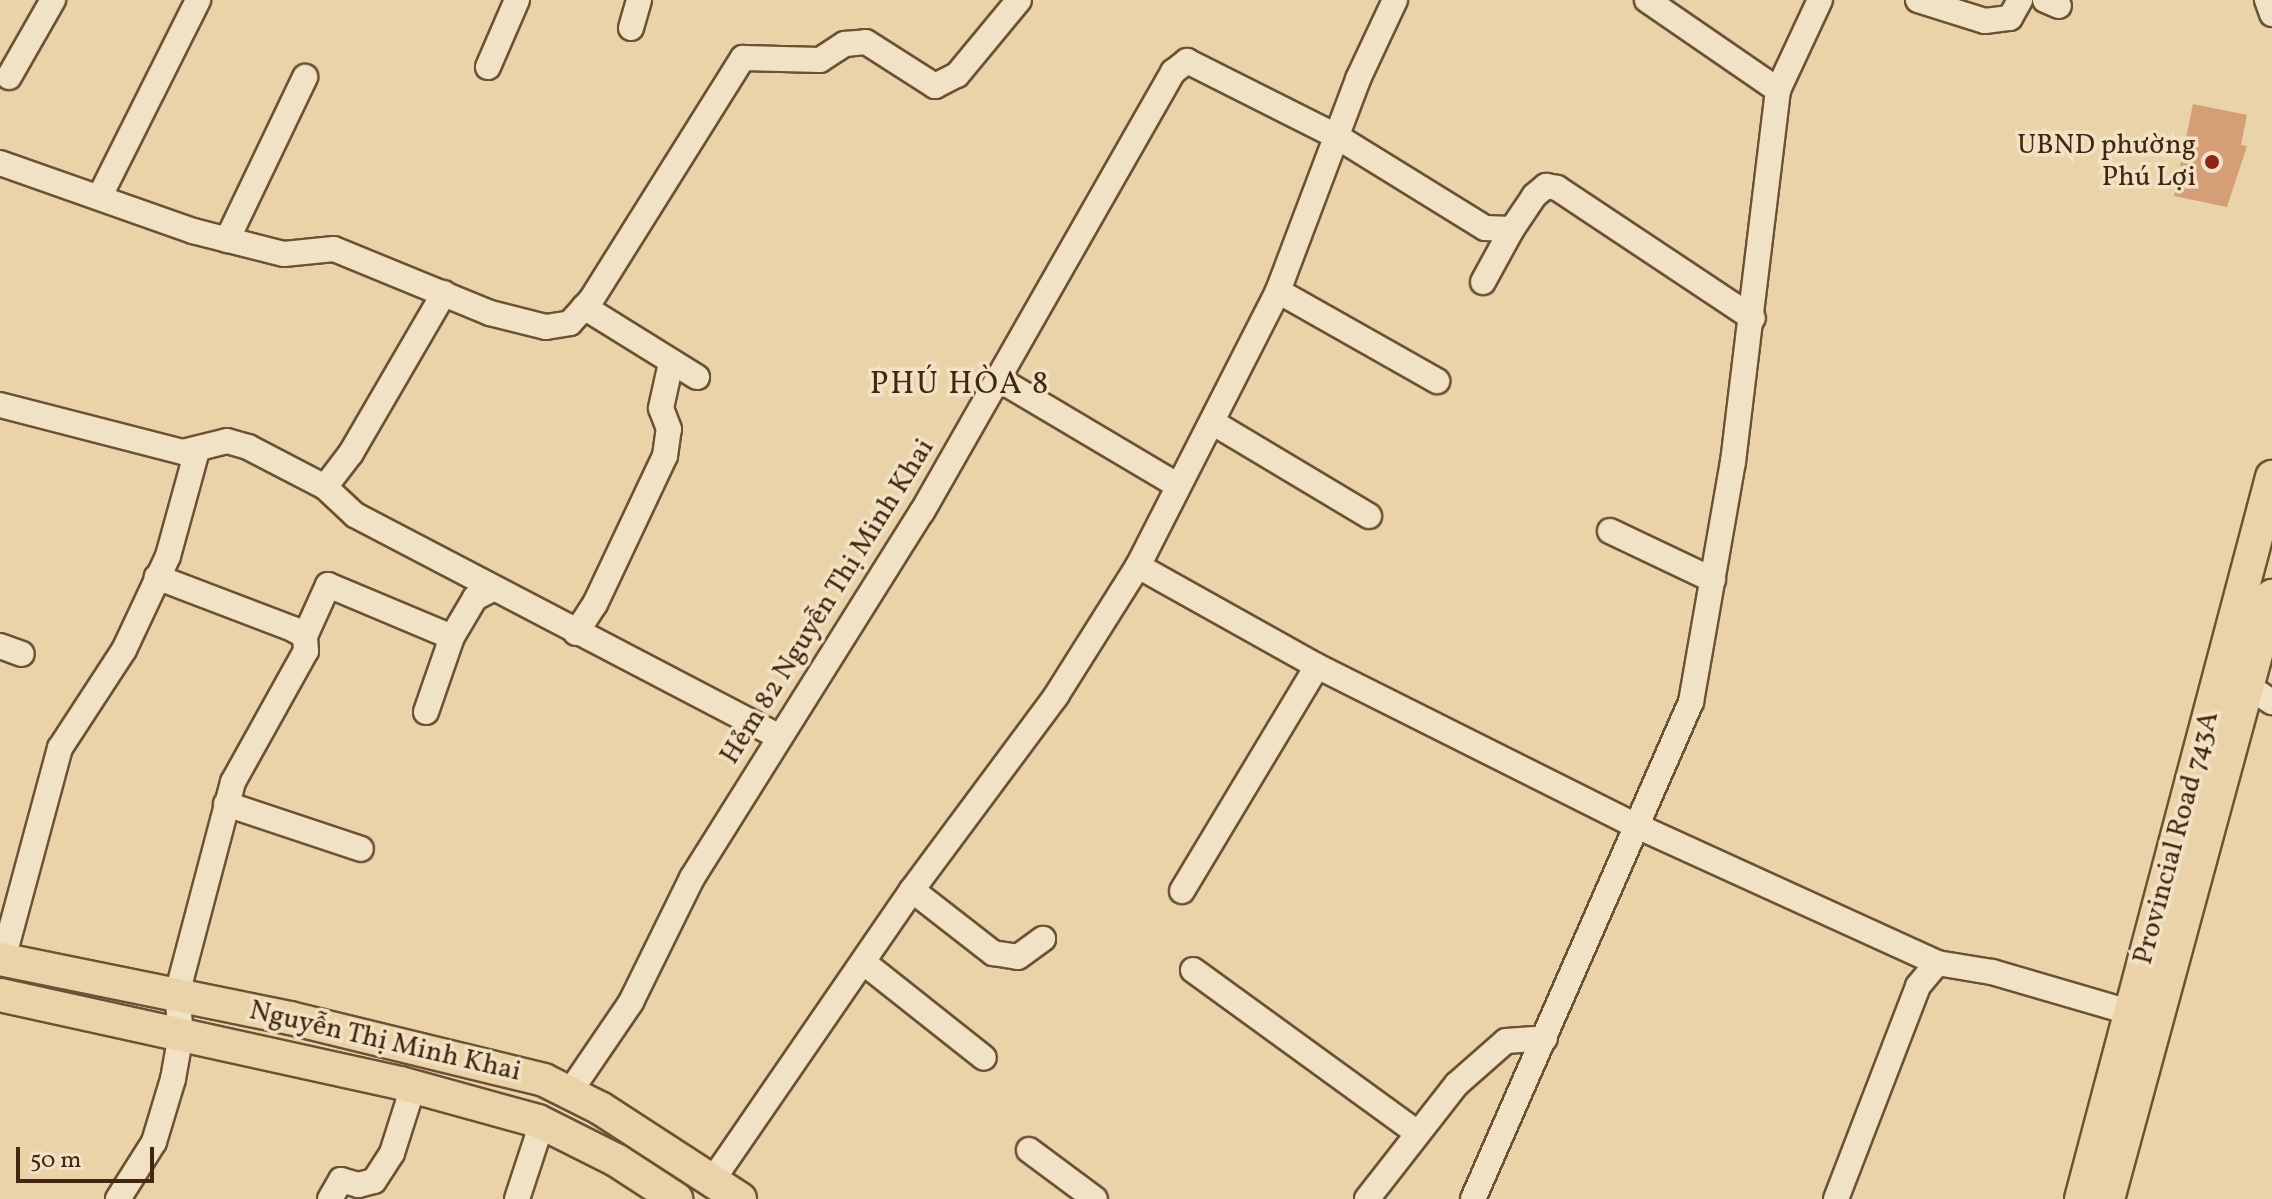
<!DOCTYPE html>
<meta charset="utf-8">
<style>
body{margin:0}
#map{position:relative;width:2272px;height:1199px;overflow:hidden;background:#ead3a8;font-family:Vollkorn,serif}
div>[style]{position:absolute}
.building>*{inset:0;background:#d59e76}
.roads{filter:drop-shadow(2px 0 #6c5134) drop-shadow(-2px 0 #6c5134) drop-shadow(0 2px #6c5134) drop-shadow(0 -2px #6c5134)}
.minor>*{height:24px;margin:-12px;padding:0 12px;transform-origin:12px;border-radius:12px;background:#f1e2c6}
.major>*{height:32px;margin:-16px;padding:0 16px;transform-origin:16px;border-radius:16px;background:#ead3a8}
.dots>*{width:22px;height:22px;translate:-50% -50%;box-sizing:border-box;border:4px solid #f1e2c6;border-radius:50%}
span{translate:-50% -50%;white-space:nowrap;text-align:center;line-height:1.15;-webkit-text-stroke:7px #f1e2c6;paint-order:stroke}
.poi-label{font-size:28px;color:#42260d}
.right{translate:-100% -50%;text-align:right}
.street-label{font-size:28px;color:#42260d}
.quarter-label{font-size:32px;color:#42260d;letter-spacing:2px}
.scale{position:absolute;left:16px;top:1147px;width:138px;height:36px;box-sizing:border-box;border:4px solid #42260d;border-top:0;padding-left:10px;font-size:24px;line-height:28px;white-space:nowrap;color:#42260d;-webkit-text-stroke:6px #f1e2c6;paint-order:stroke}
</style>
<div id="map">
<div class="building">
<div style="clip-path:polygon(2193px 104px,2247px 115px,2241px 145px,2247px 146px,2227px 207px,2174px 196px)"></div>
</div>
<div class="roads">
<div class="minor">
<div style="left:1647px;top:0;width:159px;rotate:34.5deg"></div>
<div style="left:1918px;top:0;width:70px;rotate:17.4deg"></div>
<div style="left:1985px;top:21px;width:25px;rotate:-7deg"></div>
<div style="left:2010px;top:18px;width:21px;rotate:-61deg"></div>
<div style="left:2045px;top:0;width:15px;rotate:23deg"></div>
<div style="left:2267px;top:0;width:15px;rotate:70deg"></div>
<div style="left:631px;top:28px;width:29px;rotate:-74deg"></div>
<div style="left:488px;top:67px;width:73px;rotate:-66.6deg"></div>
<div style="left:9px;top:77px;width:89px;rotate:-60.3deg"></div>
<div style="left:0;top:163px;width:205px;rotate:19.4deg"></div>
<div style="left:193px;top:231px;width:94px;rotate:14.2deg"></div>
<div style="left:284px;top:254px;width:50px;rotate:-5.7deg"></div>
<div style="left:334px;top:249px;width:169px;rotate:22.3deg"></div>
<div style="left:490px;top:313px;width:58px;rotate:14deg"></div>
<div style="left:546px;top:327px;width:24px;rotate:-9deg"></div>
<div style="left:570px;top:323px;width:31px;rotate:-48deg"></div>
<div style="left:591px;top:300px;width:286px;rotate:-57.9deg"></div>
<div style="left:743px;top:58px;width:77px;rotate:1.5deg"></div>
<div style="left:820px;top:60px;width:30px;rotate:-33deg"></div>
<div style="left:845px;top:44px;width:21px;rotate:-5deg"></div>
<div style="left:866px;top:42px;width:82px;rotate:32.5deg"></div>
<div style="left:935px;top:86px;width:25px;rotate:-27deg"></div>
<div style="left:957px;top:75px;width:97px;rotate:-50.4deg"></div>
<div style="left:100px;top:196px;width:219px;rotate:-63.4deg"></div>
<div style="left:227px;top:240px;width:181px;rotate:-64.4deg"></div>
<div style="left:1483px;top:282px;width:60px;rotate:-61.3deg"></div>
<div style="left:1278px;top:291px;width:183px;rotate:29.5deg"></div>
<div style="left:584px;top:307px;width:133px;rotate:31.8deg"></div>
<div style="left:1000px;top:380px;width:206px;rotate:30.7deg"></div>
<div style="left:0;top:405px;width:189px;rotate:14.4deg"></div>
<div style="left:183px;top:452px;width:45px;rotate:-14deg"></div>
<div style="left:227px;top:441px;width:22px;rotate:16deg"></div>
<div style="left:248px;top:447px;width:87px;rotate:27.5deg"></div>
<div style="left:325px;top:487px;width:43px;rotate:-52.6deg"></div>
<div style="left:351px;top:453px;width:185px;rotate:-59.8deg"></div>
<div style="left:1212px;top:422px;width:183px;rotate:30.9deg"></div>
<div style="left:325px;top:487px;width:41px;rotate:43deg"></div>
<div style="left:355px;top:515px;width:477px;rotate:27.6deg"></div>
<div style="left:1610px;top:531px;width:114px;rotate:25.4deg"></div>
<div style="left:1138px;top:566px;width:205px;rotate:29.2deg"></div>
<div style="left:1317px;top:666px;width:358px;rotate:26.6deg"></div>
<div style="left:1637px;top:826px;width:330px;rotate:24.5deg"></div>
<div style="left:1937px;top:963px;width:56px;rotate:9.3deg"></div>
<div style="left:1992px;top:972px;width:146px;rotate:16.3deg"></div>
<div style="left:576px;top:633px;width:35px;rotate:-57deg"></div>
<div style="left:595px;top:604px;width:164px;rotate:-64.7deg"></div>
<div style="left:665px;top:456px;width:27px;rotate:-82deg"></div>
<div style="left:669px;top:429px;width:22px;rotate:-111deg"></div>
<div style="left:661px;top:408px;width:46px;rotate:-77.5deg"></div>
<div style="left:305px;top:636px;width:56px;rotate:-65.7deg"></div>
<div style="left:328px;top:585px;width:134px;rotate:22.8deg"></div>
<div style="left:0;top:646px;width:23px;rotate:20deg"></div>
<div style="left:2248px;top:686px;width:29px;rotate:34deg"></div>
<div style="left:426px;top:712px;width:79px;rotate:-70.9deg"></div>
<div style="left:452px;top:637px;width:45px;rotate:-59.5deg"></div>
<div style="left:475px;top:598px;width:20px;rotate:-27deg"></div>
<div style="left:226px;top:804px;width:142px;rotate:18.4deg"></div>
<div style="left:912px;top:890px;width:103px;rotate:37.9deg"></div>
<div style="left:993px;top:953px;width:25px;rotate:9deg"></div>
<div style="left:1018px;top:957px;width:31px;rotate:-36deg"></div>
<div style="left:1182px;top:891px;width:262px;rotate:-59deg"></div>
<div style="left:3px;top:959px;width:219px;rotate:-74.9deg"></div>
<div style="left:60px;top:748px;width:117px;rotate:-56.9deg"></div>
<div style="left:124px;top:650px;width:104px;rotate:-64.9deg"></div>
<div style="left:168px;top:556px;width:109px;rotate:-74.6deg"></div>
<div style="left:863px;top:962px;width:154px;rotate:38.4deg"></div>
<div style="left:1193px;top:970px;width:277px;rotate:36deg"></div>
<div style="left:569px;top:1093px;width:110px;rotate:-55.7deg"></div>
<div style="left:631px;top:1002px;width:138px;rotate:-63.8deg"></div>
<div style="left:692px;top:878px;width:432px;rotate:-57.9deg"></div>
<div style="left:922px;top:512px;width:507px;rotate:-60.3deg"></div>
<div style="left:1173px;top:72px;width:18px;rotate:-38deg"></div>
<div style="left:1187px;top:61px;width:167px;rotate:26.7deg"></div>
<div style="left:1336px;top:136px;width:175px;rotate:31.7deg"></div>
<div style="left:1485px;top:228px;width:27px;rotate:2deg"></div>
<div style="left:1512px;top:229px;width:40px;rotate:-56deg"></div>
<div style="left:1534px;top:196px;width:16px;rotate:-40deg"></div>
<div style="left:1546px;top:186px;width:11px;rotate:10deg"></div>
<div style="left:1557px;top:188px;width:235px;rotate:33.6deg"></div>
<div style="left:1029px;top:1150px;width:82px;rotate:36.6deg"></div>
<div style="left:712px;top:1181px;width:353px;rotate:-55.5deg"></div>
<div style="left:912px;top:890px;width:242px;rotate:-53.4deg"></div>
<div style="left:1056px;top:696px;width:154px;rotate:-57.8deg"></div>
<div style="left:1138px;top:566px;width:309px;rotate:-63deg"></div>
<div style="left:1278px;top:291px;width:227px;rotate:-69.3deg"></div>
<div style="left:1358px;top:79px;width:87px;rotate:-64.9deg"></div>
<div style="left:118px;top:1199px;width:67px;rotate:-57.7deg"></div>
<div style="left:154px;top:1142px;width:66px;rotate:-73.2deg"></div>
<div style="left:173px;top:1079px;width:46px;rotate:-79.9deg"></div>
<div style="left:181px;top:1034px;width:40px;rotate:-95.7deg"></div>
<div style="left:177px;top:994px;width:219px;rotate:-75.2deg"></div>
<div style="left:233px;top:782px;width:150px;rotate:-60.9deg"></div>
<div style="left:306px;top:651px;width:15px;rotate:-94deg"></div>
<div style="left:305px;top:636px;width:14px;rotate:-150deg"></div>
<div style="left:293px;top:629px;width:146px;rotate:-159.1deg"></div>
<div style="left:330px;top:1199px;width:22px;rotate:-60deg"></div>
<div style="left:341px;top:1180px;width:18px;rotate:16deg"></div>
<div style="left:358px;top:1185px;width:16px;rotate:-14deg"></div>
<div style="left:374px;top:1181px;width:33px;rotate:-57deg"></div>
<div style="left:392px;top:1153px;width:69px;rotate:-72.3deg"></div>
<div style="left:517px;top:1199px;width:71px;rotate:-71.8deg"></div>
<div style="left:539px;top:1132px;width:11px;rotate:-95deg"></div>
<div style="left:1367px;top:1199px;width:146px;rotate:-52deg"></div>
<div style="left:1457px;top:1084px;width:65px;rotate:-41.3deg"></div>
<div style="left:1506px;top:1041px;width:39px;rotate:-4deg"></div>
<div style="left:1473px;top:1199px;width:543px;rotate:-66.32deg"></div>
<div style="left:1691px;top:702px;width:244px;rotate:-80.1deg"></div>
<div style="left:1733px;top:462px;width:375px;rotate:-83.1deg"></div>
<div style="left:1778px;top:90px;width:99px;rotate:-65deg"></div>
<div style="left:1836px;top:1199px;width:228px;rotate:-68.9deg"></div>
<div style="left:1918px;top:986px;width:30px;rotate:-50deg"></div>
</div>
<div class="major">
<div style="left:0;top:959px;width:296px;rotate:11.5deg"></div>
<div style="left:290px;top:1018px;width:261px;rotate:13.7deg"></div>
<div style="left:544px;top:1080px;width:63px;rotate:26.6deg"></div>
<div style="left:600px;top:1108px;width:167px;rotate:33deg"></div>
<div style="left:0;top:995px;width:410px;rotate:12.4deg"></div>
<div style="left:400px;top:1083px;width:143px;rotate:15.4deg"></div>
<div style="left:538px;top:1121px;width:87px;rotate:26.6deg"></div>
<div style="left:616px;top:1160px;width:72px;rotate:33deg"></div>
<div style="left:2081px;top:1199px;width:747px;rotate:-75.18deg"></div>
<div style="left:2108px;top:1199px;width:625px;rotate:-74.79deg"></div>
</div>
</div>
<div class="dots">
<div style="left:2212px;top:162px;background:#8f2418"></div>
</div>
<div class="poi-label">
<span class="right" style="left:2196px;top:162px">UBND phường<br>Phú Lợi</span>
</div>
<div class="street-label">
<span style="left:828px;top:602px;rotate:-58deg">Hẻm 82 Nguyễn Thị Minh Khai</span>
<span style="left:2177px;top:838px;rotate:-75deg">Provincial Road 743A</span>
<span style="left:385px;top:1042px;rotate:13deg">Nguyễn Thị Minh Khai</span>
</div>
<div class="quarter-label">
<span style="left:960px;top:385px">PHÚ HÒA 8</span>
</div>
<div class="scale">50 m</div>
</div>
